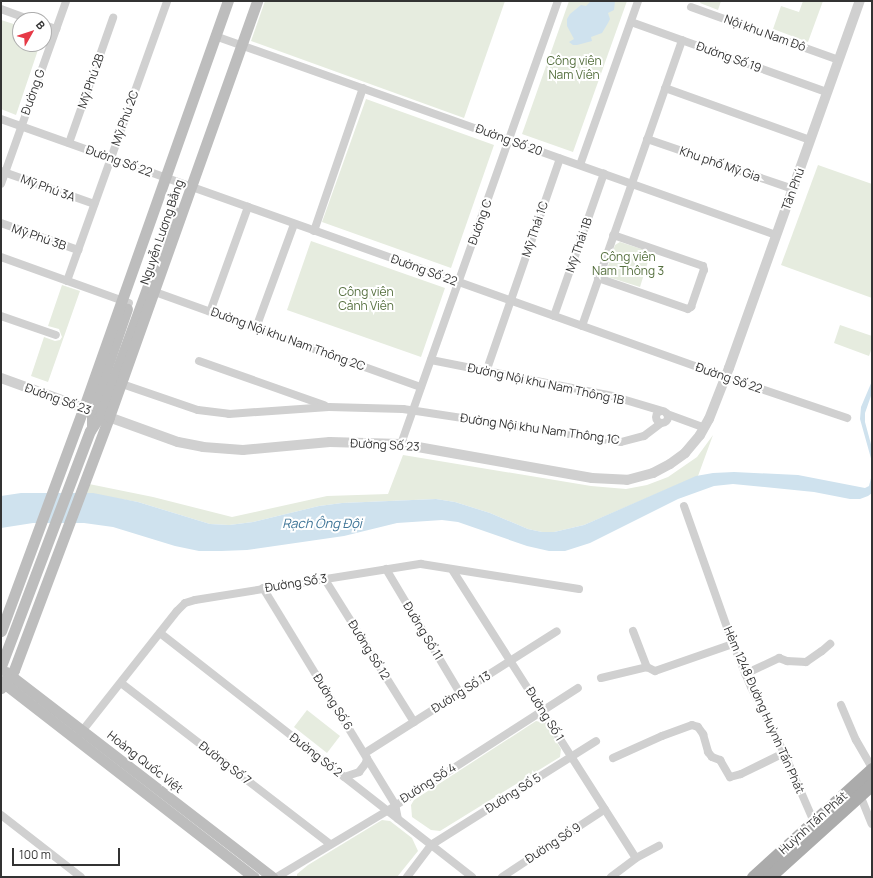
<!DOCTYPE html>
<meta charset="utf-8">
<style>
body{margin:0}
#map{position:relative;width:873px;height:878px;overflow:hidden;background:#fff;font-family:Manrope,sans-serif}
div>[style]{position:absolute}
.green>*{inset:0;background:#e6ecdf}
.water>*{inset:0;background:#cfe2ee}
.minor>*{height:8px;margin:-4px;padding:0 4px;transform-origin:4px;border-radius:4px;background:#d0d0d0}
.minor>.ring{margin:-4px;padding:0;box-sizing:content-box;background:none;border:8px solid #d0d0d0;border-radius:50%}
.tertiary>*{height:10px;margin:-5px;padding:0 5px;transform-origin:5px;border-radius:5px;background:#d0d0d0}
.secondary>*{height:11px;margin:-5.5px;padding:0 5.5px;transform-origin:5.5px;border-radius:5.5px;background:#bdbdbd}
.primary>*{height:13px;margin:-6.5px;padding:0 6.5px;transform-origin:6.5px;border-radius:6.5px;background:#ababab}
span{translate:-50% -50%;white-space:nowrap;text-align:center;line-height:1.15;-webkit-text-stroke:4px #fff;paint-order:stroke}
.street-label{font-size:12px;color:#333}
.park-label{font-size:12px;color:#56703f}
.water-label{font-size:13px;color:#3f7597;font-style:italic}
.frame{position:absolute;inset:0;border:2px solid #333;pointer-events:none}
.north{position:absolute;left:12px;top:12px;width:40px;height:40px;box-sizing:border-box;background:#fff;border:1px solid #adadad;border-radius:50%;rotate:51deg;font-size:11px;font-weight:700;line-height:16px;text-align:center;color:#333}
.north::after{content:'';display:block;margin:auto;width:14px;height:18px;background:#e63946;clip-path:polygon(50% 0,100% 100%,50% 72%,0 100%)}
.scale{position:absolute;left:12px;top:848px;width:108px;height:18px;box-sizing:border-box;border:2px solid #333;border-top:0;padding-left:5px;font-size:12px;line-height:14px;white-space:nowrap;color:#333;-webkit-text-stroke:3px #fff;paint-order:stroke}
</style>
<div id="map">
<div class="green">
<div style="clip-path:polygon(265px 1px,505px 1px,464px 118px,251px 41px)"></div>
<div style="clip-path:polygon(569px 1px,627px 1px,573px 152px,522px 134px)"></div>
<div style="clip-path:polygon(701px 1px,721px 1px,718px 10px,700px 3px)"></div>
<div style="clip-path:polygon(803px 1px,823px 1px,808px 42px,773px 29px,781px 6px,799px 12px)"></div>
<div style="clip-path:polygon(1px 20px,20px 26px,20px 44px,40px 44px,16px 115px,1px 109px)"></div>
<div style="clip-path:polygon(366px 99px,494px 145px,451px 268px,322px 222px)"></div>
<div style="clip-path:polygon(818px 165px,872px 184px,872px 298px,781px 265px)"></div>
<div style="clip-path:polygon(311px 241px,445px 288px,421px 357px,287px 310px)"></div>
<div style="clip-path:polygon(620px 242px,651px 252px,640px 287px,608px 277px,606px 272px,615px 245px)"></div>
<div style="clip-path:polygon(62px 285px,80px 291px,48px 382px,31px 376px,44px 337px,55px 341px,60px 340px,62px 337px,59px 329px,48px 326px)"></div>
<div style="clip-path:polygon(840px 325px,872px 336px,872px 348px,869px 356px,834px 343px)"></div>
<div style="clip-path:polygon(713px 435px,698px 476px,584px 525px,554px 532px,542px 532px,528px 529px,490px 513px,455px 502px,436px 499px,342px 503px,319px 506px,253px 522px,229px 525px,210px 524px,138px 502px,86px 493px,89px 484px,153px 497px,232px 517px,327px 496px,388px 494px,403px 455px,591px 486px,626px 489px,647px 485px,668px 477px,697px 457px)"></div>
<div style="clip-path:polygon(307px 710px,340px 736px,327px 753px,294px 727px)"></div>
<div style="clip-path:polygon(536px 721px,545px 723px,561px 749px,560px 757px,440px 831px,431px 830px,412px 817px,411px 805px,414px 800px)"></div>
<div style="clip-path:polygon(382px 820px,390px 821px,412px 838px,418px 851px,397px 877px,297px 877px,297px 874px,308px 865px)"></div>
</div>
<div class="water">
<div style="clip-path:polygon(591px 1px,615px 1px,614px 10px,608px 13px,610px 19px,608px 23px,602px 33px,591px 37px,592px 41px,577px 45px,573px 45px,569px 42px,574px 39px,567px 26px,567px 19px,570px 14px,581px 5px,586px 6px)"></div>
<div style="clip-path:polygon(872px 381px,872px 393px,865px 413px,865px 422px,872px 448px,872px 462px,860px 419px,861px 407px)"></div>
<div style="clip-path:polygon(734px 472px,798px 475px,865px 488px,869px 486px,872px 474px,872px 493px,868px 496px,860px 499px,850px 499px,814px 492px,733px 484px,714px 486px,678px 499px,590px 543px,565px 551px,549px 551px,527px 546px,458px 522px,442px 520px,397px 523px,344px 536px,247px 550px,221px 551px,199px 551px,175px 546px,113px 527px,84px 523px,33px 523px,1px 528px,1px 496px,21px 493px,93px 493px,138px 502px,210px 524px,229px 525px,253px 522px,319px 506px,342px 503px,436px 499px,455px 502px,490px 513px,528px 529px,542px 532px,554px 532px,584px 525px,696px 476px,713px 473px)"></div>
</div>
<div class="minor">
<div style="left:691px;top:7px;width:157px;rotate:19.7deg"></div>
<div style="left:1px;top:9px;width:32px;rotate:20deg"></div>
<div style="left:631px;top:22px;width:208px;rotate:19.7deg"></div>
<div style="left:44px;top:25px;width:13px;rotate:18deg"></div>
<div style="left:215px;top:36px;width:595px;rotate:19.53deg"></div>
<div style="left:665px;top:88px;width:154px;rotate:19.7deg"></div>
<div style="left:1px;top:119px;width:770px;rotate:19.59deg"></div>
<div style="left:726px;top:377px;width:128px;rotate:18.7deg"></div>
<div style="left:647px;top:139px;width:154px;rotate:18.9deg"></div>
<div style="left:69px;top:143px;width:133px;rotate:-70.6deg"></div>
<div style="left:580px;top:165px;width:174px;rotate:-70.5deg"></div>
<div style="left:1px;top:171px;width:99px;rotate:19.5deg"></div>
<div style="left:1px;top:184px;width:194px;rotate:-70.4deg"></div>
<div style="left:1px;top:223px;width:82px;rotate:19.3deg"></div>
<div style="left:314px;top:231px;width:151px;rotate:-71.1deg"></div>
<div style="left:1px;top:257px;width:136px;rotate:19.8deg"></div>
<div style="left:598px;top:278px;width:95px;rotate:19deg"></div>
<div style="left:688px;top:309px;width:4px;rotate:-34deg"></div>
<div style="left:691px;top:307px;width:39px;rotate:-71deg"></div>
<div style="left:704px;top:270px;width:4px;rotate:-104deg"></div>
<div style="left:703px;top:266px;width:95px;rotate:-161deg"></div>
<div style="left:67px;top:281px;width:297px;rotate:-70.3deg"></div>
<div style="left:155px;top:292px;width:282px;rotate:19.7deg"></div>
<div style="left:210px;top:312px;width:112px;rotate:-70.1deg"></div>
<div style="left:1px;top:316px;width:58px;rotate:19.1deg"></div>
<div style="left:554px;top:316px;width:151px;rotate:-70.7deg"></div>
<div style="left:582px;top:326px;width:303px;rotate:-70.7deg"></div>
<div style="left:256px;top:328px;width:111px;rotate:-69.9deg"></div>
<div style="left:431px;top:360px;width:185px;rotate:11.2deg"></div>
<div style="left:612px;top:396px;width:52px;rotate:16.7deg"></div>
<div style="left:199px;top:361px;width:133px;rotate:19.4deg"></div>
<div style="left:486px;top:372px;width:226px;rotate:-70.9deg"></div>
<div style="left:122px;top:384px;width:80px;rotate:18.9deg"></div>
<div style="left:198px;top:410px;width:31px;rotate:7deg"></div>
<div style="left:229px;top:414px;width:100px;rotate:-4deg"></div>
<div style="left:329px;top:407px;width:74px;rotate:1.5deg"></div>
<div style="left:403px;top:409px;width:220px;rotate:8.6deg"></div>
<div style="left:621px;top:442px;width:24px;rotate:-15deg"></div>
<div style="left:644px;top:436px;width:21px;rotate:-37deg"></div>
<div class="ring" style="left:656px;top:411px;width:4px;height:4px"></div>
<div style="left:667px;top:414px;width:40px;rotate:20.2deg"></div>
<div style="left:401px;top:444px;width:470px;rotate:-70.5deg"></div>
<div style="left:684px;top:506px;width:146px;rotate:70.5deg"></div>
<div style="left:733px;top:644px;width:47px;rotate:67.3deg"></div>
<div style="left:751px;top:687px;width:74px;rotate:63.4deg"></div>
<div style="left:784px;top:753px;width:75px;rotate:66.5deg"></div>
<div style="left:386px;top:569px;width:144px;rotate:59.2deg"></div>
<div style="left:453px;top:571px;width:340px;rotate:57.5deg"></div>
<div style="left:324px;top:578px;width:170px;rotate:58deg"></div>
<div style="left:263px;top:588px;width:253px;rotate:58.6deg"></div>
<div style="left:395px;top:804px;width:15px;rotate:79deg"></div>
<div style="left:633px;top:631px;width:39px;rotate:69deg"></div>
<div style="left:647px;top:667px;width:9px;rotate:27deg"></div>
<div style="left:655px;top:671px;width:83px;rotate:-19.1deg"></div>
<div style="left:160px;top:633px;width:396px;rotate:38deg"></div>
<div style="left:745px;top:674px;width:38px;rotate:-25deg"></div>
<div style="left:779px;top:658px;width:9px;rotate:21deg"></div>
<div style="left:787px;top:661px;width:19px;rotate:3deg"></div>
<div style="left:806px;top:662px;width:19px;rotate:-35deg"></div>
<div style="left:822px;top:651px;width:11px;rotate:-41deg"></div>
<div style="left:601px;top:678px;width:47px;rotate:-13.4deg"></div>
<div style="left:121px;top:683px;width:264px;rotate:37.6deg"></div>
<div style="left:841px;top:705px;width:38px;rotate:67deg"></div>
<div style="left:856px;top:740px;width:32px;rotate:60deg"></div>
<div style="left:79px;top:735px;width:158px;rotate:-51.7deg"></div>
<div style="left:177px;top:611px;width:11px;rotate:-45deg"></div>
<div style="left:185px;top:603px;width:10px;rotate:-17deg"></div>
<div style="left:195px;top:600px;width:229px;rotate:-9.1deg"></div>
<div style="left:421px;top:564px;width:160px;rotate:9deg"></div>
<div style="left:365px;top:753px;width:227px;rotate:-32.4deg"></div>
<div style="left:613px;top:758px;width:54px;rotate:-24.2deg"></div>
<div style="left:662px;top:736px;width:32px;rotate:-20deg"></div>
<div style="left:692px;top:725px;width:6px;rotate:18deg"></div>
<div style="left:698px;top:727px;width:9px;rotate:54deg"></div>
<div style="left:703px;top:734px;width:19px;rotate:74deg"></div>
<div style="left:708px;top:752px;width:6px;rotate:51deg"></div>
<div style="left:712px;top:757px;width:9px;rotate:21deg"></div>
<div style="left:720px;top:760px;width:20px;rotate:60deg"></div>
<div style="left:730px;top:777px;width:11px;rotate:-15deg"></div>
<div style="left:741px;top:774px;width:48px;rotate:-26deg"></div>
<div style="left:344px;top:777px;width:16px;rotate:-18deg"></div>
<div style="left:359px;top:772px;width:11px;rotate:-52deg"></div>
<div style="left:366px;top:763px;width:5px;rotate:-79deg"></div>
<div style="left:860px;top:795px;width:31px;rotate:68deg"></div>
<div style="left:1px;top:815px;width:101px;rotate:37.8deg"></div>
<div style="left:277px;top:877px;width:128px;rotate:-31deg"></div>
<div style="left:387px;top:811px;width:227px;rotate:-32.8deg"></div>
<div style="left:407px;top:877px;width:40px;rotate:-53deg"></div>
<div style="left:431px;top:845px;width:195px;rotate:-32.2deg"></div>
<div style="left:502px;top:877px;width:123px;rotate:-33.4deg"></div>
<div style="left:611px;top:877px;width:31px;rotate:-37deg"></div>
<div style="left:636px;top:858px;width:26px;rotate:-28deg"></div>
</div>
<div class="tertiary">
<div style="left:1px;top:378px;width:188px;rotate:19.9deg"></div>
<div style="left:178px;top:442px;width:25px;rotate:11deg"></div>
<div style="left:203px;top:447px;width:40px;rotate:4.3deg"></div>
<div style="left:243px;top:450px;width:87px;rotate:-5.3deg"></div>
<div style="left:330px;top:442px;width:71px;rotate:1.6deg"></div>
<div style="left:401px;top:444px;width:194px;rotate:10.1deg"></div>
<div style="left:592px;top:478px;width:35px;rotate:3deg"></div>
<div style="left:627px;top:480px;width:27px;rotate:-15deg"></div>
<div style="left:653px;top:473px;width:19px;rotate:-28deg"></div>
<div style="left:670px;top:464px;width:19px;rotate:-36deg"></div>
<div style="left:685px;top:453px;width:23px;rotate:-50deg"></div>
<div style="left:700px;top:435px;width:18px;rotate:-61deg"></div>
<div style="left:709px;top:419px;width:55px;rotate:-68.6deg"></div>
<div style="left:729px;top:368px;width:390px;rotate:-70.4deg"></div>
</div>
<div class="secondary">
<div style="left:92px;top:425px;width:14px;rotate:-90deg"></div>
<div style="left:92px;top:411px;width:108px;rotate:-71.1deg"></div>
<div style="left:1px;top:631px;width:239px;rotate:-69.7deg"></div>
<div style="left:84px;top:407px;width:431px;rotate:-70.5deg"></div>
<div style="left:1px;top:666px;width:251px;rotate:-69.3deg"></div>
<div style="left:90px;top:431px;width:20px;rotate:-57deg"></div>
<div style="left:101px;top:414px;width:215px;rotate:-69.9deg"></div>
<div style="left:6px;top:672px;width:336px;rotate:37.6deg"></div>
<div style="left:1px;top:681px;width:320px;rotate:37.8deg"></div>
<div style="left:1px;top:688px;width:22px;rotate:-54deg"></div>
<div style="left:14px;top:670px;width:270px;rotate:-69.4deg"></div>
<div style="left:109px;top:417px;width:442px;rotate:-70.4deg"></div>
</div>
<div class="primary">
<div style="left:753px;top:877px;width:161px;rotate:-42.2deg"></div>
<div style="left:769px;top:877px;width:139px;rotate:-42.1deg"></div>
</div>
<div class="street-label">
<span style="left:765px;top:33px;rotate:20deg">Nội khu Nam Đô</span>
<span style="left:729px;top:57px;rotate:20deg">Đường Số 19</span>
<span style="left:91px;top:81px;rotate:-71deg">Mỹ Phú 2B</span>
<span style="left:33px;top:92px;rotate:-70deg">Đường G</span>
<span style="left:125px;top:118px;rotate:-70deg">Mỹ Phú 2C</span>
<span style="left:509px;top:140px;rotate:20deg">Đường Số 20</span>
<span style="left:119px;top:161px;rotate:20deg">Đường Số 22</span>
<span style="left:720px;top:164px;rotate:19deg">Khu phố Mỹ Gia</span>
<span style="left:48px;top:188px;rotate:20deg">Mỹ Phú 3A</span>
<span style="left:793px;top:189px;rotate:-70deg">Tân Phú</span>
<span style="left:480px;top:222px;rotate:-70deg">Đường C</span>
<span style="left:535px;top:229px;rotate:-71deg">Mỹ Thái 1C</span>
<span style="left:162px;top:232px;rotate:-71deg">Nguyễn Lương Bằng</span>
<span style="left:39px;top:237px;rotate:19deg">Mỹ Phú 3B</span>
<span style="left:579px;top:245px;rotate:-71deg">Mỹ Thái 1B</span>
<span style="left:424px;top:270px;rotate:20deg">Đường Số 22</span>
<span style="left:288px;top:339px;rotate:20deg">Đường Nội khu Nam Thông 2C</span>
<span style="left:729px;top:378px;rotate:19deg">Đường Số 22</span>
<span style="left:546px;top:384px;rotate:12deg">Đường Nội khu Nam Thông 1B</span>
<span style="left:58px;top:399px;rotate:20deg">Đường Số 23</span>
<span style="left:540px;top:429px;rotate:8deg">Đường Nội khu Nam Thông 1C</span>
<span style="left:385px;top:445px;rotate:3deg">Đường Số 23</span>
<span style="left:296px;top:583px;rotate:-9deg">Đường Số 3</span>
<span style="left:423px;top:631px;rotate:59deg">Đường Số 11</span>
<span style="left:369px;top:650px;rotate:58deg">Đường Số 12</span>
<span style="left:461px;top:692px;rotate:-32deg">Đường Số 13</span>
<span style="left:333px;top:702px;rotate:58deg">Đường Số 6</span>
<span style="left:764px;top:710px;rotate:66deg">Hẻm 1248 Đường Huỳnh Tấn Phát</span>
<span style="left:545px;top:714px;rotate:58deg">Đường Số 1</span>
<span style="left:316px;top:755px;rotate:38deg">Đường Số 2</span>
<span style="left:145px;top:762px;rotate:38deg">Hoàng Quốc Việt</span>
<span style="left:225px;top:763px;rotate:38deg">Đường Số 7</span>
<span style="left:428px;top:783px;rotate:-32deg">Đường Số 4</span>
<span style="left:513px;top:793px;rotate:-32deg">Đường Số 5</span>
<span style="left:813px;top:823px;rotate:-42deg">Huỳnh Tấn Phát</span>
<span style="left:553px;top:843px;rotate:-33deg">Đường Số 9</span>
</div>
<div class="park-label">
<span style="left:574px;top:68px">Công viên<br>Nam Viên</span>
<span style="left:628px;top:264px">Công viên<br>Nam Thông 3</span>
<span style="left:366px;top:299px">Công viên<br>Cảnh Viên</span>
</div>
<div class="water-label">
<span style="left:322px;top:523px">Rạch Ông Đội</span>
</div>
<div class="frame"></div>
<div class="north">B</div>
<div class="scale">100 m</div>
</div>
